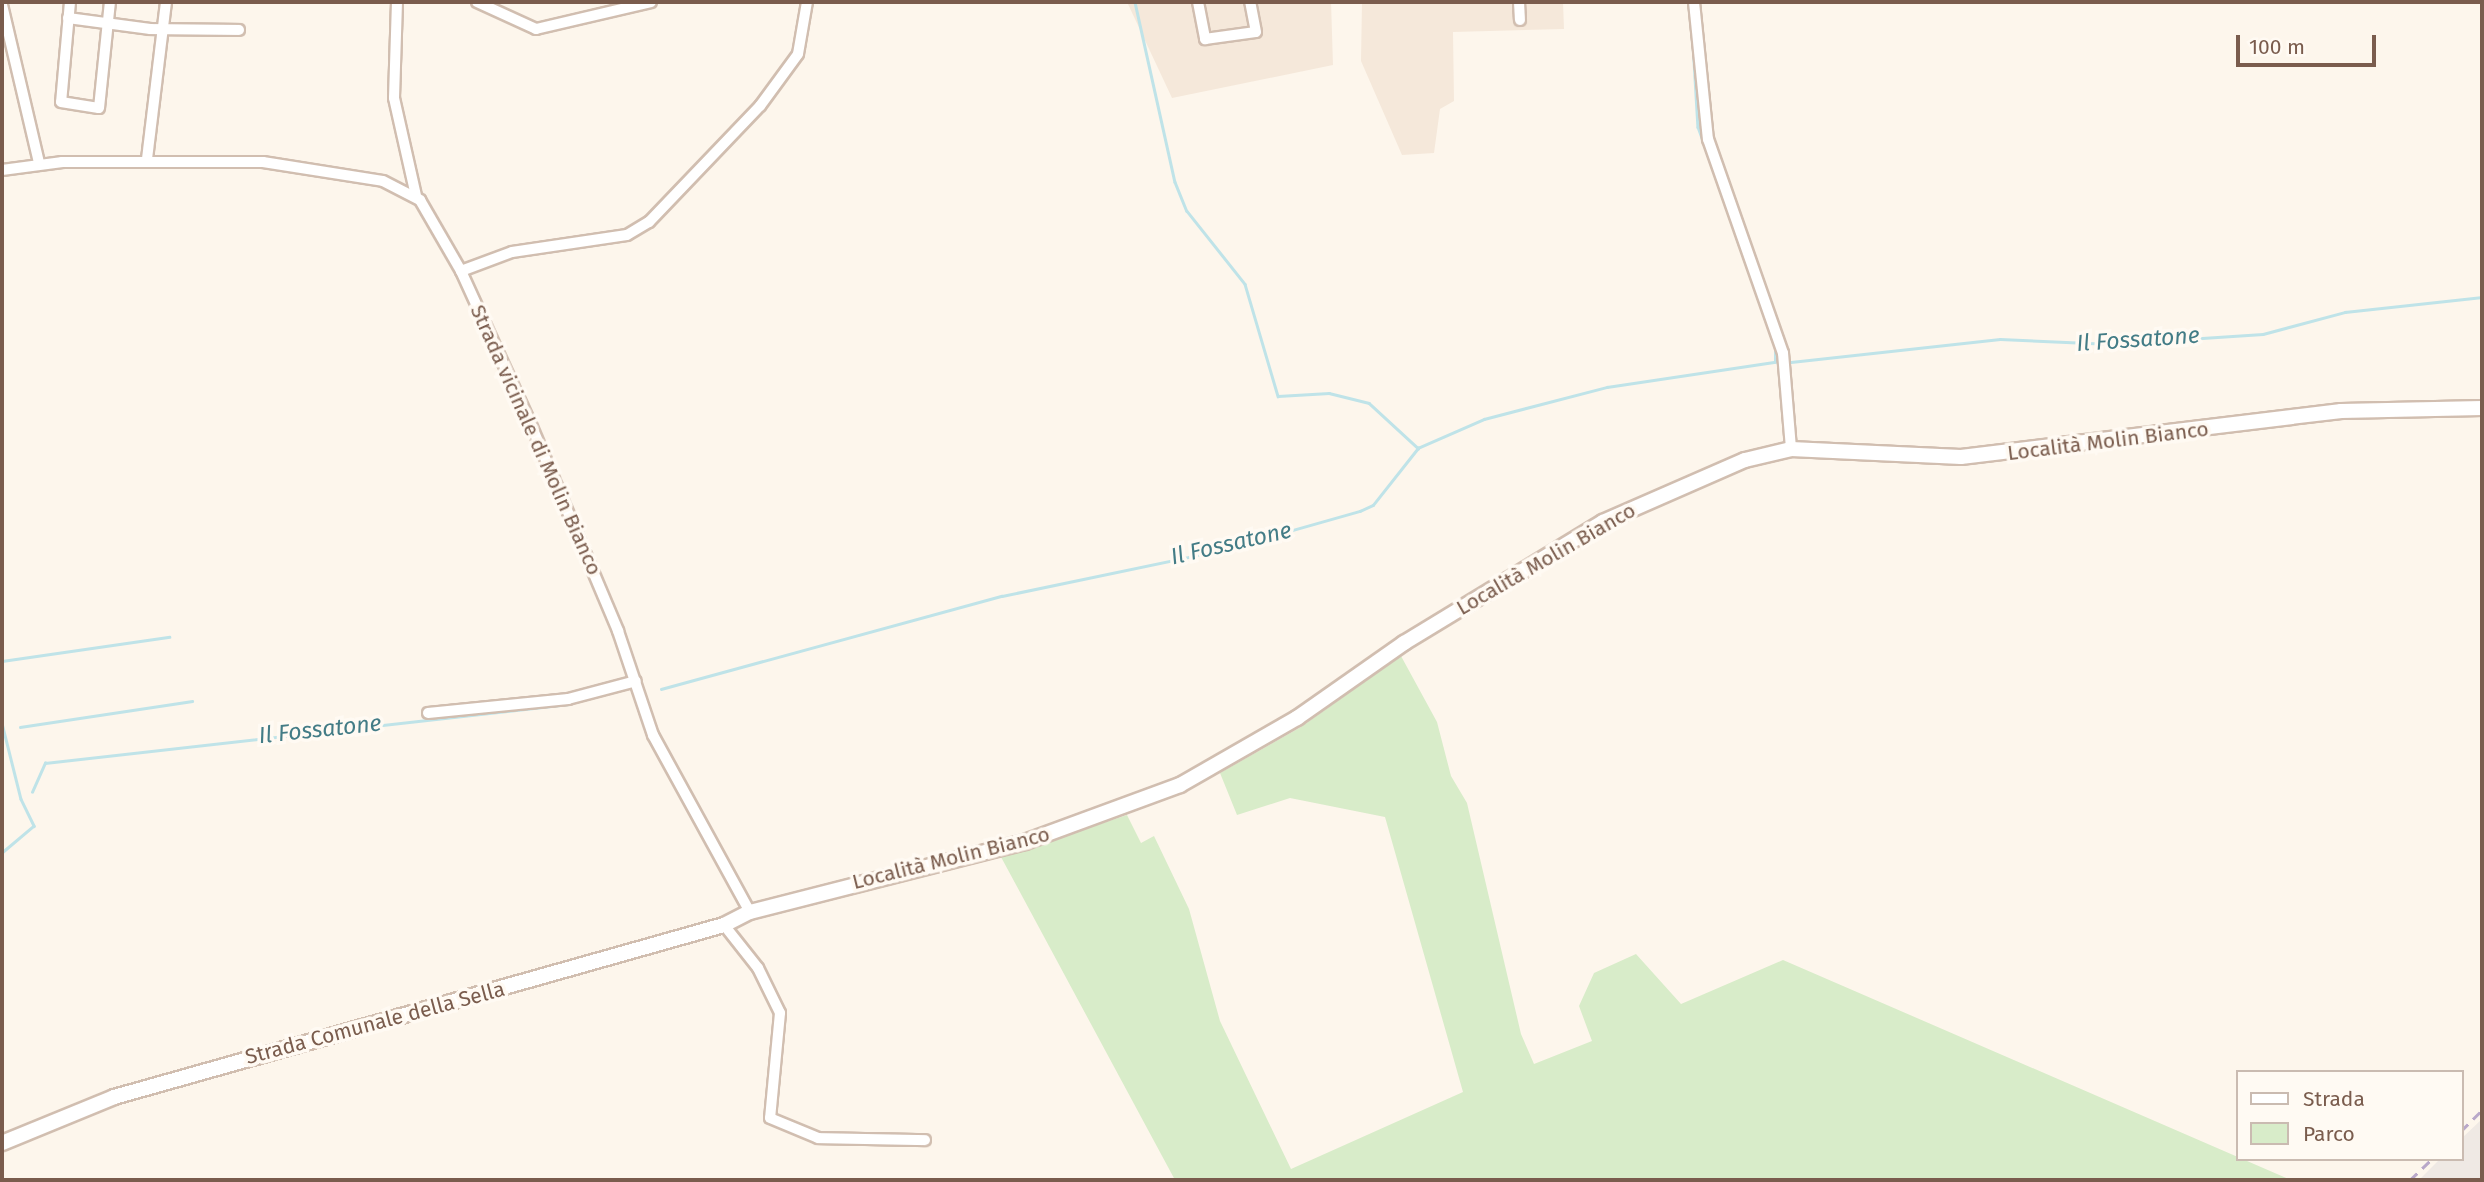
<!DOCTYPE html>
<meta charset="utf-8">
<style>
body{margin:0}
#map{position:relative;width:2484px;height:1182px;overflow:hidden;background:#fdf6ec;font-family:"Fira Sans",sans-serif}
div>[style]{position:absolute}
.residential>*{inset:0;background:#f5e8da}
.industrial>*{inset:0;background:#efe9e4}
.green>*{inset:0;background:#d8ecc9}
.stream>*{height:2.5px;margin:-1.25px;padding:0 1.25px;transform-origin:1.25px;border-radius:1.25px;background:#bfe3e8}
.roads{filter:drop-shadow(2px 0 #d1beb0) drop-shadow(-2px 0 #d1beb0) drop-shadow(0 2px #d1beb0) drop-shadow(0 -2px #d1beb0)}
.street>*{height:10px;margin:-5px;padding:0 5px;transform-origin:5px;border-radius:5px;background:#fff}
.secondary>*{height:14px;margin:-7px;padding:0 7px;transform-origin:7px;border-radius:7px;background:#fff}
.rail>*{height:2.5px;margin-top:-1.25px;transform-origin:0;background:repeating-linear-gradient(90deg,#b9a8c9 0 10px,transparent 0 17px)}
span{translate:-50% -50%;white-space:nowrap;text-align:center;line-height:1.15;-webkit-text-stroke:7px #fffaf3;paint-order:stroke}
.street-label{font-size:21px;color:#7a5c4d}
.water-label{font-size:23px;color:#437c86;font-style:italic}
.frame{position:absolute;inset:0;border:4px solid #7a5c4d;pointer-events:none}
.legend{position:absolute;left:2236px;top:1070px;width:228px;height:91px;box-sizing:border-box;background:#fffaf3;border:2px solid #cabbb1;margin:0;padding:9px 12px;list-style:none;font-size:21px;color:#7a5c4d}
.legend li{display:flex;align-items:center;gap:14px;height:35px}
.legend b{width:35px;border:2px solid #cabbb1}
.scale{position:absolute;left:2236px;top:35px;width:140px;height:32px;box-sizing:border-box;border:4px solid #7a5c4d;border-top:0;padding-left:9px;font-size:21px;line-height:24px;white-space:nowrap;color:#7a5c4d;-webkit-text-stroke:5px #fffaf3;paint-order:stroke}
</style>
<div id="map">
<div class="residential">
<div style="clip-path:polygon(1127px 2px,1331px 2px,1333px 65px,1172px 98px)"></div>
<div style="clip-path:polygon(1362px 2px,1563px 2px,1564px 29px,1453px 32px,1454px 101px,1440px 109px,1434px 153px,1402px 155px,1361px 61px)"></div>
</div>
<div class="industrial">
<div style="clip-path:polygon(2482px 1119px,2482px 1180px,2419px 1180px,2440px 1159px,2461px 1159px,2461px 1139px)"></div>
</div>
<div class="green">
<div style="clip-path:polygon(1401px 656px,1437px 722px,1451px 776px,1467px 803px,1521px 1034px,1534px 1064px,1592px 1041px,1579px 1006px,1594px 973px,1636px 954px,1681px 1004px,1783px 960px,2291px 1180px,1175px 1180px,1001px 857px,1127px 815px,1141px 843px,1154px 836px,1189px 909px,1220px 1021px,1291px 1169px,1463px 1092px,1385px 817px,1290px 798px,1237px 815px,1220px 773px,1301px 727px)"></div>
</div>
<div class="stream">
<div style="left:1135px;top:2px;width:184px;rotate:77.5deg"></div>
<div style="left:1175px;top:182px;width:31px;rotate:68deg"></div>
<div style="left:1187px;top:211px;width:93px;rotate:51.5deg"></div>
<div style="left:1245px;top:284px;width:117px;rotate:73.6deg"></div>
<div style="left:1278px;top:396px;width:51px;rotate:-3.4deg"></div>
<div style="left:1329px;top:393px;width:41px;rotate:14deg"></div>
<div style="left:1369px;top:403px;width:67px;rotate:42.6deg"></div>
<div style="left:1693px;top:44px;width:83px;rotate:86.6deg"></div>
<div style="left:1698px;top:127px;width:44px;rotate:69.9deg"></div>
<div style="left:1728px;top:211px;width:35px;rotate:72deg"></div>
<div style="left:1791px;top:362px;width:210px;rotate:-6.3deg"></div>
<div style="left:2000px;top:339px;width:111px;rotate:2.6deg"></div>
<div style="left:2111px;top:344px;width:152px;rotate:-3.8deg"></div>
<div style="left:2263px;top:334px;width:85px;rotate:-15deg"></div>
<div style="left:2345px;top:312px;width:138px;rotate:-6.2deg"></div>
<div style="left:2px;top:661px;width:169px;rotate:-8.2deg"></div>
<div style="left:661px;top:689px;width:353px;rotate:-15.3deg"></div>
<div style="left:1002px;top:596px;width:225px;rotate:-11.8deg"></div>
<div style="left:1222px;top:550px;width:143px;rotate:-15.8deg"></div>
<div style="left:1360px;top:511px;width:14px;rotate:-25deg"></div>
<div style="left:1373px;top:505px;width:73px;rotate:-51.7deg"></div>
<div style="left:1418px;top:448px;width:72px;rotate:-23.7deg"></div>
<div style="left:1484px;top:419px;width:127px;rotate:-14.6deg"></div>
<div style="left:1607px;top:387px;width:170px;rotate:-8.5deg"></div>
<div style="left:1775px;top:362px;width:17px;rotate:-90deg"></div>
<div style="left:2px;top:723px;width:78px;rotate:76deg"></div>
<div style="left:21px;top:799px;width:30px;rotate:64deg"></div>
<div style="left:34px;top:826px;width:42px;rotate:139.8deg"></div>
<div style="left:20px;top:727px;width:174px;rotate:-8.6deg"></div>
<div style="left:32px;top:792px;width:32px;rotate:-66deg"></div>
<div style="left:45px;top:763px;width:527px;rotate:-6.42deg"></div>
</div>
<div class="roads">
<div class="street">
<div style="left:70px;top:2px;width:100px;rotate:95.1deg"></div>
<div style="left:61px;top:102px;width:38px;rotate:9deg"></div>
<div style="left:99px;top:108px;width:107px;rotate:-84.1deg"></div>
<div style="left:397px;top:2px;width:96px;rotate:91.8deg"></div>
<div style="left:394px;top:98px;width:100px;rotate:77.3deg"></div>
<div style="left:477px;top:2px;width:65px;rotate:24.6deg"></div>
<div style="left:536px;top:29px;width:118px;rotate:-13.2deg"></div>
<div style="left:1198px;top:2px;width:38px;rotate:79deg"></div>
<div style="left:1205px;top:39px;width:51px;rotate:-7.8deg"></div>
<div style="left:1256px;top:32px;width:31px;rotate:-101deg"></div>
<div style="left:1519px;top:2px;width:18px;rotate:87deg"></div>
<div style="left:1694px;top:2px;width:138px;rotate:84.2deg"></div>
<div style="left:1708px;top:139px;width:227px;rotate:70.7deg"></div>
<div style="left:1783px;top:353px;width:96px;rotate:85.2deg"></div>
<div style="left:2px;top:5px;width:162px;rotate:76.8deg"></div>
<div style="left:68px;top:18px;width:83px;rotate:7.6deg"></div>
<div style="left:150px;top:29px;width:89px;rotate:0.6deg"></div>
<div style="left:147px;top:159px;width:158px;rotate:-83.1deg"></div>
<div style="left:2px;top:170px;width:61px;rotate:-7.6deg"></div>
<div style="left:62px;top:162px;width:201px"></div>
<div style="left:263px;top:162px;width:121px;rotate:9deg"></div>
<div style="left:383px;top:181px;width:42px;rotate:27.2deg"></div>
<div style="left:420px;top:200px;width:82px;rotate:60deg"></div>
<div style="left:461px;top:271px;width:164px;rotate:65.5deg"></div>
<div style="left:529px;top:420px;width:229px;rotate:67.1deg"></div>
<div style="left:618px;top:631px;width:110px;rotate:71.4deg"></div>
<div style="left:653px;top:735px;width:202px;rotate:61.3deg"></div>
<div style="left:461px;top:271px;width:54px;rotate:-20.4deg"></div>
<div style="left:512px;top:252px;width:116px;rotate:-8.4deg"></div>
<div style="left:627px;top:235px;width:26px;rotate:-31deg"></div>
<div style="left:649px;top:222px;width:161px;rotate:-46.3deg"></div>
<div style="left:760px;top:106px;width:64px;rotate:-53.8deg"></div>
<div style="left:798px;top:54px;width:53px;rotate:-80.2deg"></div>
<div style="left:428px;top:713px;width:141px;rotate:-5.7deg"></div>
<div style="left:568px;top:699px;width:70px;rotate:-14.8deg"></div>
<div style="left:724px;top:925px;width:55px;rotate:51.7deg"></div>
<div style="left:758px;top:968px;width:50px;rotate:63.9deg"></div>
<div style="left:780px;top:1013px;width:105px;rotate:95.4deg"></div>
<div style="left:770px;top:1118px;width:52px;rotate:22.6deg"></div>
<div style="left:818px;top:1138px;width:107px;rotate:1.1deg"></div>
</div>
<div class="secondary">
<div style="left:2px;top:1143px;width:121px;rotate:-22.3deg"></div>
<div style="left:114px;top:1097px;width:634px;rotate:-15.75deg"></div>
<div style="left:724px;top:925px;width:29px;rotate:-27deg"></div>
<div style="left:750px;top:912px;width:284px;rotate:-14.3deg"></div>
<div style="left:1025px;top:842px;width:165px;rotate:-20.2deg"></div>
<div style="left:1180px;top:785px;width:135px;rotate:-29.8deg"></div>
<div style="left:1297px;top:718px;width:131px;rotate:-35deg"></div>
<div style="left:1404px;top:643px;width:233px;rotate:-31.3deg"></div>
<div style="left:1603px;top:522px;width:155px;rotate:-23.6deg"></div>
<div style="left:1745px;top:460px;width:47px;rotate:-13.4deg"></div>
<div style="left:1791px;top:449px;width:170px;rotate:2.7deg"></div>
<div style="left:1961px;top:457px;width:383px;rotate:-6.9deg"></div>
<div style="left:2341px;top:411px;width:141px;rotate:-1.2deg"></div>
</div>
</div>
<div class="rail">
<div style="left:2461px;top:1131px;width:30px;rotate:-45deg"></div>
<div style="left:2410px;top:1180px;width:30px;rotate:-44deg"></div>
</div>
<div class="street-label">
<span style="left:536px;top:440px;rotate:66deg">Strada vicinale di Molin Bianco</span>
<span style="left:2108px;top:441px;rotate:-7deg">Località Molin Bianco</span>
<span style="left:1546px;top:559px;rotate:-30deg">Località Molin Bianco</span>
<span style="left:951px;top:858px;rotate:-14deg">Località Molin Bianco</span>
<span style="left:375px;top:1023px;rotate:-15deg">Strada Comunale della Sella</span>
</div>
<div class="water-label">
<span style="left:2138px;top:339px;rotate:-4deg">Il Fossatone</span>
<span style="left:1231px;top:543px;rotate:-13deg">Il Fossatone</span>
<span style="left:320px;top:729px;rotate:-6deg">Il Fossatone</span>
</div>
<div class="frame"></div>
<ul class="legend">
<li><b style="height:9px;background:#fff"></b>Strada</li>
<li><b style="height:19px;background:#d8ecc9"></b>Parco</li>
</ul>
<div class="scale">100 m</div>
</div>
